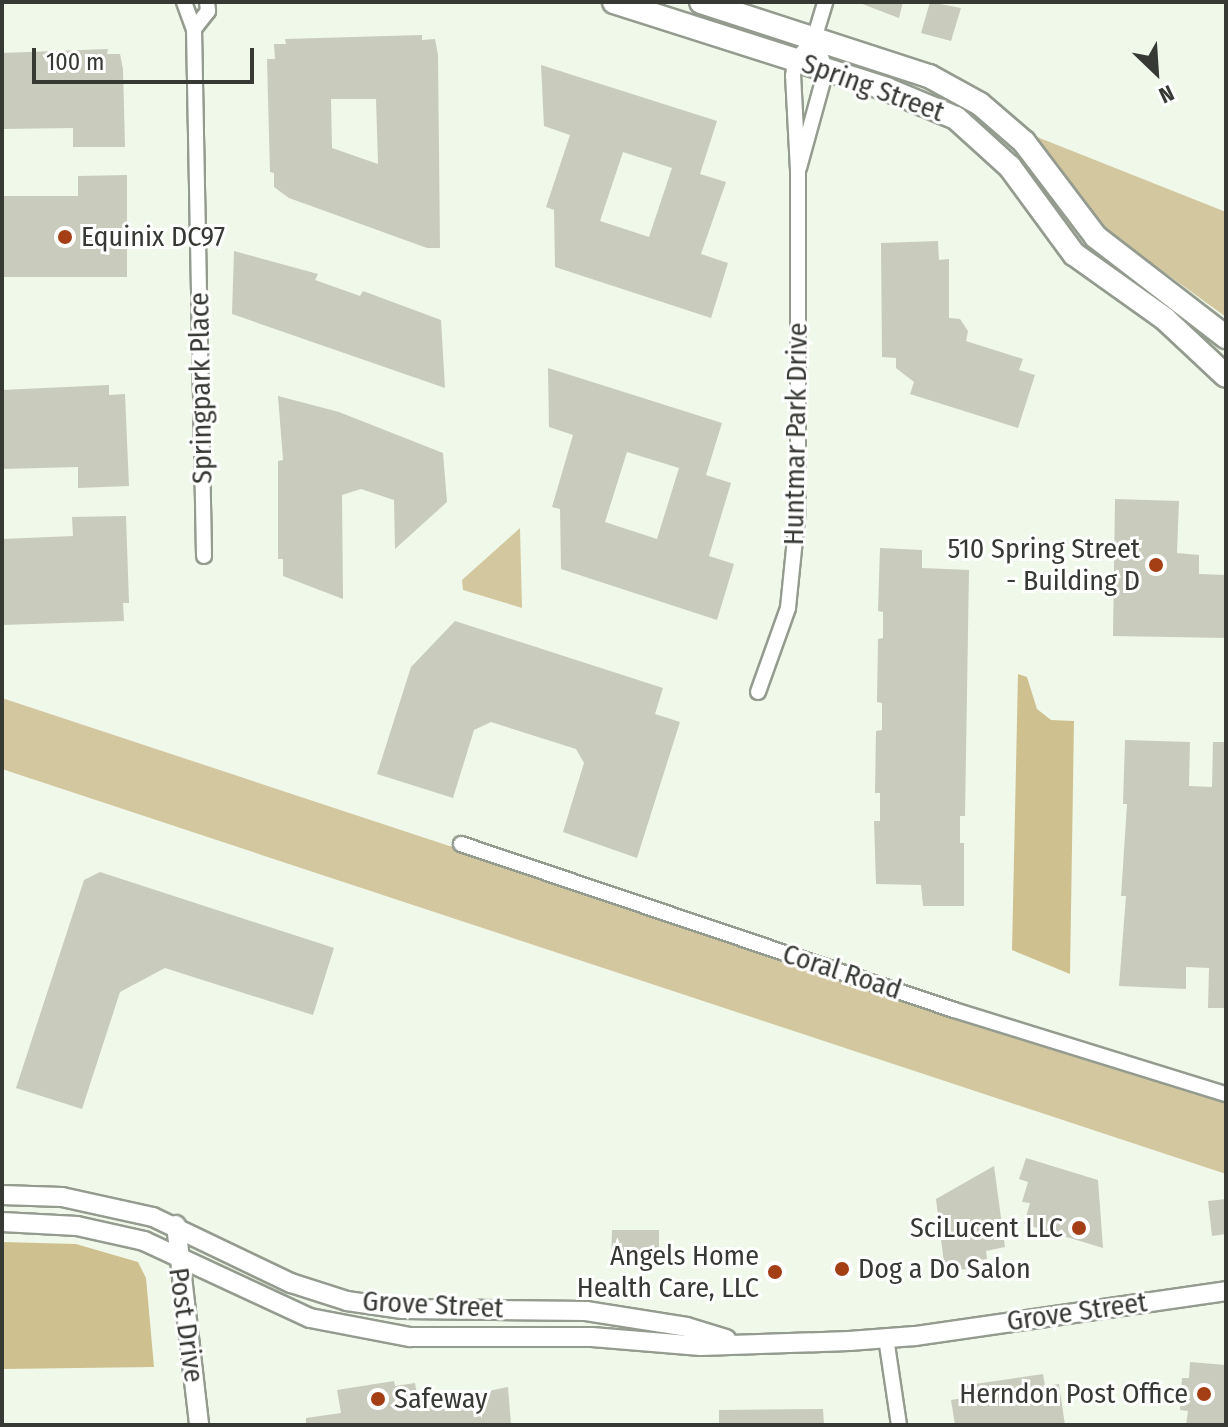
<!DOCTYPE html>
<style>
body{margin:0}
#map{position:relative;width:1228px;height:1427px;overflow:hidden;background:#f0f8ea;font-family:"Fira Sans Condensed",sans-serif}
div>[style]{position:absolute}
.green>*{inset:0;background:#d3c79f}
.forest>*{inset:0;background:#cec18f}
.building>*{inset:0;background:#c9cbbd}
.roads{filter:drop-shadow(2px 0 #949b8f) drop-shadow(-2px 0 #949b8f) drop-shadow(0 2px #949b8f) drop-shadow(0 -2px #949b8f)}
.minor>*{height:14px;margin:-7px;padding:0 7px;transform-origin:7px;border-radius:7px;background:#fff}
.tertiary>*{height:18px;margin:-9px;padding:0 9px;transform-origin:9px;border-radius:9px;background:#fff}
.secondary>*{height:22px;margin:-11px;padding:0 11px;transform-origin:11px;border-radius:11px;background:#fff}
.dots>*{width:22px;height:22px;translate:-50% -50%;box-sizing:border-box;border:4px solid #fff;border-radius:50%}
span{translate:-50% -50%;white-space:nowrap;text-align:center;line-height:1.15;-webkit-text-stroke:6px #fff;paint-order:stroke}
.street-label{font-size:28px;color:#363934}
.poi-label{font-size:28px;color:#363934}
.left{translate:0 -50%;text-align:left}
.right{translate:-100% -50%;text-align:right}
.frame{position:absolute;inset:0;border:4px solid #363934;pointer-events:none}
.north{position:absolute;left:1116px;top:32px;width:80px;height:80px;-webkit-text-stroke:6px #fff;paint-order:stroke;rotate:155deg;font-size:22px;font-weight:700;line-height:32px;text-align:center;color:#363934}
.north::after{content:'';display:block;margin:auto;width:28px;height:36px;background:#363934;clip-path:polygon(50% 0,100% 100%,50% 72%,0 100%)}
.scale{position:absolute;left:32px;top:48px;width:222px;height:36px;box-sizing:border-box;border:4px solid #363934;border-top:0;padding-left:10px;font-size:24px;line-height:28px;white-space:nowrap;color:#363934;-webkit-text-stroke:6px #fff;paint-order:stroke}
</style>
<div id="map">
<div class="green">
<div style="clip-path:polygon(1032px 135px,1226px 212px,1226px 317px,1102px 227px)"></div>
<div style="clip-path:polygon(520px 528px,522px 608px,463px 590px,462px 580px)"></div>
<div style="clip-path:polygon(2px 698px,1226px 1103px,1226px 1174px,2px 769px)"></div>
</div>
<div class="forest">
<div style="clip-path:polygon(1018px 674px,1027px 677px,1037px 709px,1051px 720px,1074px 721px,1070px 974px,1012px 950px)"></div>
<div style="clip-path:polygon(2px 1242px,76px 1244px,138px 1262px,146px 1278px,154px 1367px,2px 1369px)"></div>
</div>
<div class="building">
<div style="clip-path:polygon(857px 2px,903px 2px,899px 18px)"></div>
<div style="clip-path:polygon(930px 2px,961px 8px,951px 41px,921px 33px)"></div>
<div style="clip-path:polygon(evenodd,422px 35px,422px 40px,435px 39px,438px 55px,440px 248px,427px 248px,289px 198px,274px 187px,274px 173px,270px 172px,267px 59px,275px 59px,274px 44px,286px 44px,285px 39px,422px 35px,331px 99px,376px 99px,378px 164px,332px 148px,331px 99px)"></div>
<div style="clip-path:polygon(108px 49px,107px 54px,120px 54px,123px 69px,125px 147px,73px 147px,73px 128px,2px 129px,2px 53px)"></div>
<div style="clip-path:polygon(evenodd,541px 65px,717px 121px,700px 174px,726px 182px,701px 254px,728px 263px,711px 318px,555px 267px,554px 210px,546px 207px,570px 135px,544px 126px,541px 65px,623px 152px,672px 168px,649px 237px,600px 221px,623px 152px)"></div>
<div style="clip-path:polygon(127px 175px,127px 277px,2px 277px,2px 196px,78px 196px,78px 176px)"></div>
<div style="clip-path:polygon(938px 241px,939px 260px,949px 259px,949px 318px,960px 319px,968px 331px,966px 341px,1023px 359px,1019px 370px,1035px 375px,1018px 428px,910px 394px,914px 382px,896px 368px,896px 358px,882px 357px,881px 243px)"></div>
<div style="clip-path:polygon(234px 251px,318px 274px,315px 280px,360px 296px,363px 291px,441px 320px,445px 388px,232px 314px)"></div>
<div style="clip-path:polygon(evenodd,548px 368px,722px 423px,706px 475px,731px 483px,709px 556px,734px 564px,717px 620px,561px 569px,560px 509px,552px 507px,573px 435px,549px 427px,548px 368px,627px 452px,679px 468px,657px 539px,605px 522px,627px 452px)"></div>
<div style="clip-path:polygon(109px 385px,109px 395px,125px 394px,129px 486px,78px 488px,78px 467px,2px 469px,2px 390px)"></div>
<div style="clip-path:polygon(278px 396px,339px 412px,443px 453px,447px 502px,395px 549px,394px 500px,361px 489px,342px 495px,343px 599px,283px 576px,283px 559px,278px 559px,278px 461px,283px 460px)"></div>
<div style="clip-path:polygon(1115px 499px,1179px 501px,1177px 553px,1199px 555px,1199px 574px,1226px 575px,1226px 638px,1113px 636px)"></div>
<div style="clip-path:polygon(126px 516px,129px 603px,123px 603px,124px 621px,2px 625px,2px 539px,73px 536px,72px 517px)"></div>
<div style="clip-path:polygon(880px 548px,922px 550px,922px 568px,969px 570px,965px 816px,960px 816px,960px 843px,964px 843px,964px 906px,923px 906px,921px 885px,876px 884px,874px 821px,880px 821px,880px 793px,875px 793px,876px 731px,882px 730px,882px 703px,877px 702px,878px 639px,883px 638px,883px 612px,878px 611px)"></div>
<div style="clip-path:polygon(455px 621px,663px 688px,655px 714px,680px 722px,637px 858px,563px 832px,584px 763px,576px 749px,491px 722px,474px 730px,453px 798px,377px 774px,411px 667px)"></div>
<div style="clip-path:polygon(1125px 740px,1190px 742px,1189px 786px,1212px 787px,1213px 742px,1226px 742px,1226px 1008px,1208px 1008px,1209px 968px,1186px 967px,1186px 989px,1119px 986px,1126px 896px,1121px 896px,1127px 804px,1123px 804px)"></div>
<div style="clip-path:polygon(100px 872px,334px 948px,313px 1015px,165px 968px,120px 992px,82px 1109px,16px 1088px,84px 880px)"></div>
<div style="clip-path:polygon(1026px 1158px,1098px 1180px,1103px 1248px,1024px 1224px,1030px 1203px,1022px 1202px,1028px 1182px,1019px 1179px)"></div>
<div style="clip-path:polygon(994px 1166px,1005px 1247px,986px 1251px,987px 1259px,967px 1262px,968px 1269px,945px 1271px,936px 1199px)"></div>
<div style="clip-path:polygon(1226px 1199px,1226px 1234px,1212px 1236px,1208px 1201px)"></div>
<div style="clip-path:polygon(612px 1230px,659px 1230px,659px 1264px,611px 1263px)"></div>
<div style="clip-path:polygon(1190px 1362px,1226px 1365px,1226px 1425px,1186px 1425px,1188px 1411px,1180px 1410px,1182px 1378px,1189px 1378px)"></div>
<div style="clip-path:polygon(1043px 1374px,1045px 1386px,1059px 1384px,1065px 1425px,955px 1425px,951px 1400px,963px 1398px,961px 1386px)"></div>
<div style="clip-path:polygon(394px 1381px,395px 1386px,415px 1383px,419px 1405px,508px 1387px,511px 1425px,306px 1425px,306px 1418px,341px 1413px,337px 1390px)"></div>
<div style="clip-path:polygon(823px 1409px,824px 1425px,719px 1425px,719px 1410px)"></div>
</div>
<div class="roads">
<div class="minor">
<div style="left:184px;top:2px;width:29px;rotate:70deg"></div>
<div style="left:194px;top:29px;width:527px;rotate:88.91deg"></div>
<div style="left:194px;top:29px;width:23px;rotate:-52deg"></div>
<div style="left:208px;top:11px;width:9px;rotate:-96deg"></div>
<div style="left:799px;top:168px;width:102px;rotate:-74.6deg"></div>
<div style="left:826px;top:70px;width:33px;rotate:-111deg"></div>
<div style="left:758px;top:692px;width:89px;rotate:-70.3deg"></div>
<div style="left:788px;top:608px;width:99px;rotate:-84.2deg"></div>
<div style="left:798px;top:510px;width:340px;rotate:-90deg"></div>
<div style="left:798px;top:170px;width:94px;rotate:-93deg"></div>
<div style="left:793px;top:76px;width:15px;rotate:-82deg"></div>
<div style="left:795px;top:61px;width:29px;rotate:-49deg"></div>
<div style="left:814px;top:39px;width:39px;rotate:-73deg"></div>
<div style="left:461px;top:844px;width:520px;rotate:18.61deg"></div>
<div style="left:954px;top:1010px;width:285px;rotate:17.2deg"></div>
<div style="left:886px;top:1338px;width:88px;rotate:81.5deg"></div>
</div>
<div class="tertiary">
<div style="left:2px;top:1195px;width:60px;rotate:1.9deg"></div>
<div style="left:62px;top:1197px;width:93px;rotate:12.4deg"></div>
<div style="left:153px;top:1217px;width:153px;rotate:25.6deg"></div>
<div style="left:291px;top:1283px;width:59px;rotate:17.8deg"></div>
<div style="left:347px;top:1301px;width:56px;rotate:8.3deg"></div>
<div style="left:402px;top:1309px;width:184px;rotate:0.6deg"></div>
<div style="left:586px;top:1311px;width:102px;rotate:9deg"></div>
<div style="left:687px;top:1327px;width:41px;rotate:17.1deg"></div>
<div style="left:2px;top:1222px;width:75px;rotate:3.1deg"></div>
<div style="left:77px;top:1226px;width:69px;rotate:12.6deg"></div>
<div style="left:144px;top:1241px;width:183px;rotate:24.9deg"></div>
<div style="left:310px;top:1318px;width:102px;rotate:10.8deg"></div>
<div style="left:410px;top:1337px;width:182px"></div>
<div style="left:592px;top:1337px;width:109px;rotate:4.7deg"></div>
<div style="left:701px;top:1346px;width:148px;rotate:-1.9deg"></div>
<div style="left:849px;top:1341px;width:66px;rotate:-4.3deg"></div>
<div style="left:915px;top:1336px;width:314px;rotate:-8.2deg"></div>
<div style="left:176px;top:1225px;width:201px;rotate:83.4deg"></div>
</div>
<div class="secondary">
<div style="left:614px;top:2px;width:286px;rotate:17.7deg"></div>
<div style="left:886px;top:89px;width:76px;rotate:22.5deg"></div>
<div style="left:956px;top:118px;width:73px;rotate:42.2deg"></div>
<div style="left:1010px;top:167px;width:108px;rotate:53.7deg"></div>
<div style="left:1074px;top:254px;width:112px;rotate:35.5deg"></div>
<div style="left:1165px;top:319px;width:83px;rotate:43.1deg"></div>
<div style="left:701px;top:2px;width:240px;rotate:18deg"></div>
<div style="left:929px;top:76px;width:58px;rotate:28.8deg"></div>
<div style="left:980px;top:104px;width:58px;rotate:40.8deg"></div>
<div style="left:1024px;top:142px;width:119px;rotate:52.8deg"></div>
<div style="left:1096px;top:237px;width:164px;rotate:37.6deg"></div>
</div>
</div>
<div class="dots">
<div style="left:65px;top:237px;background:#a33e15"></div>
<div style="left:1156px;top:565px;background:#a33e15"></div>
<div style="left:1079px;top:1228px;background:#a33e15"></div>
<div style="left:842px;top:1269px;background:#a33e15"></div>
<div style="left:775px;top:1272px;background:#a33e15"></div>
<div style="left:1204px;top:1394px;background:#a33e15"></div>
<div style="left:378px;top:1399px;background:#a33e15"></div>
</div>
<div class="street-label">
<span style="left:873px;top:88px;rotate:20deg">Spring Street</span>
<span style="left:201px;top:388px;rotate:-91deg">Springpark Place</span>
<span style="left:796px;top:434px;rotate:-89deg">Huntmar Park Drive</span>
<span style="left:842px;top:972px;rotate:18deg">Coral Road</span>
<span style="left:433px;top:1305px;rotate:3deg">Grove Street</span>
<span style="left:1077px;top:1312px;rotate:-8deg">Grove Street</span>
<span style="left:186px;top:1325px;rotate:82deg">Post Drive</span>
</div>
<div class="poi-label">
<span class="left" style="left:81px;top:237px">Equinix DC97</span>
<span class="right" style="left:1140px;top:565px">510 Spring Street<br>- Building D</span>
<span class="right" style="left:1063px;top:1228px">SciLucent LLC</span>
<span class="right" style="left:759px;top:1272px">Angels Home<br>Health Care, LLC</span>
<span class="left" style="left:858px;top:1269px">Dog a Do Salon</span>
<span class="right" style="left:1188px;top:1394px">Herndon Post Office</span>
<span class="left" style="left:394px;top:1399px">Safeway</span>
</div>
<div class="frame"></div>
<div class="north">N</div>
<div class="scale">100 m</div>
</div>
